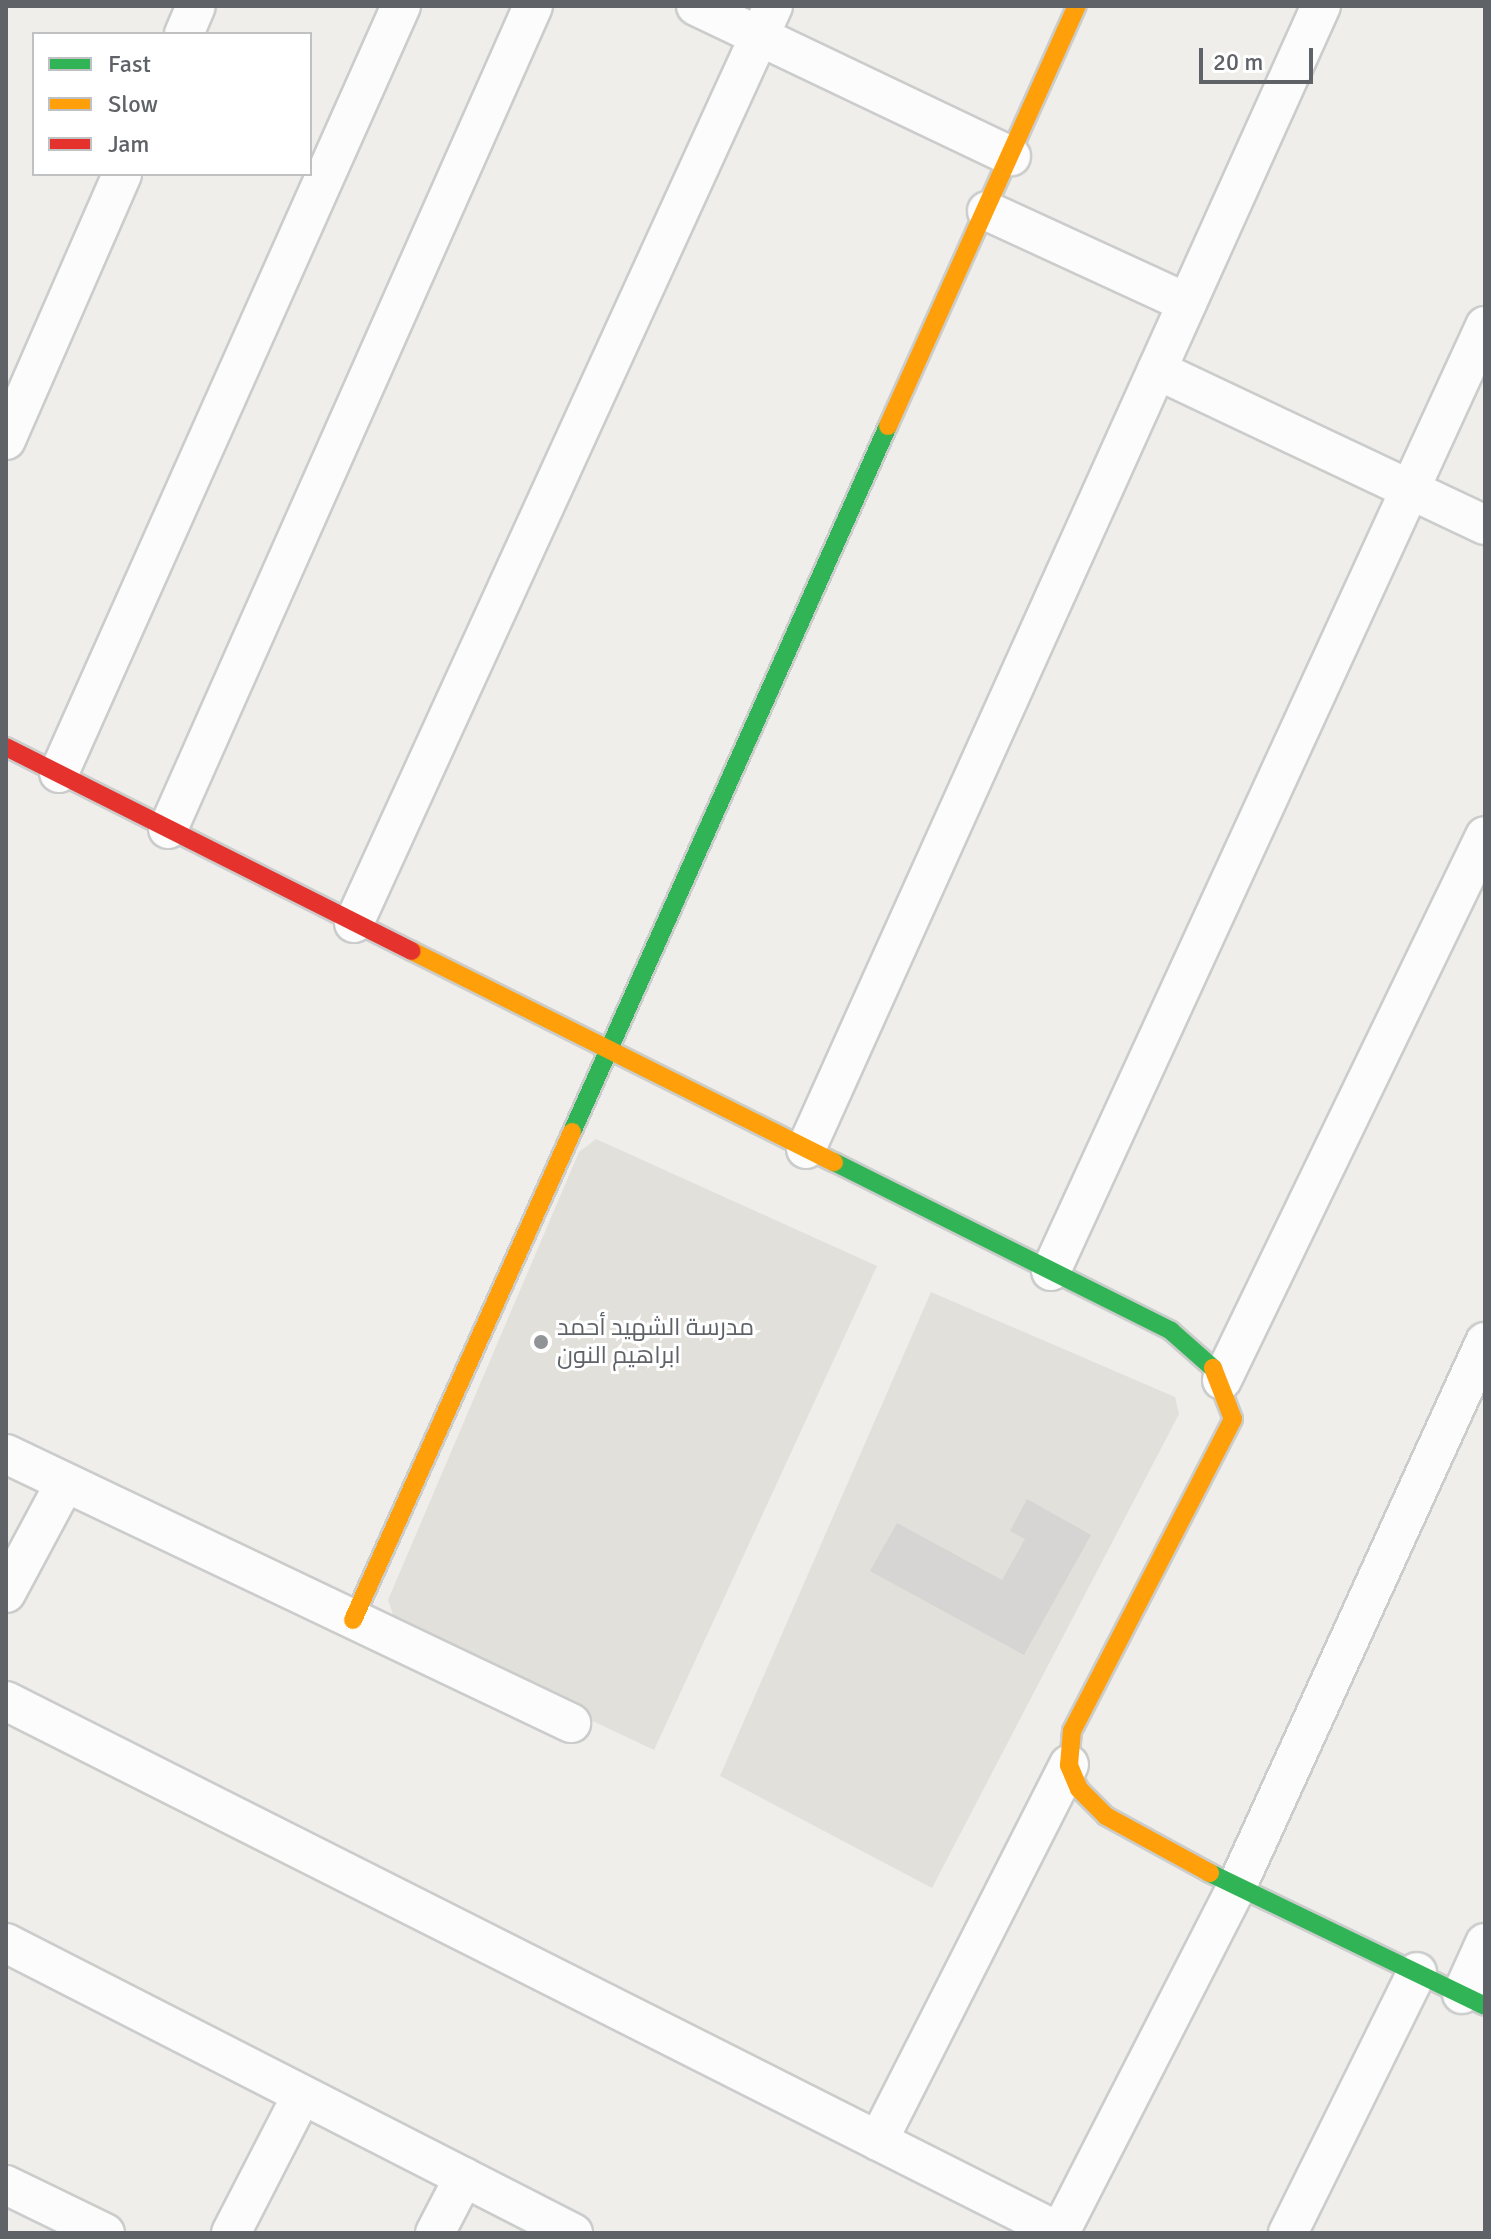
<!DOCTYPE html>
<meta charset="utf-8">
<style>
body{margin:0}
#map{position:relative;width:1491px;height:2239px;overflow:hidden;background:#efeeea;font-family:Signika,Cairo,sans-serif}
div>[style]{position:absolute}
.education>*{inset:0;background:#e2e0da}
.building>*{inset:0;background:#d6d5d3}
.roads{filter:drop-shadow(2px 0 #cbcccc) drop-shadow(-2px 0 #cbcccc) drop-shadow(0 2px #cbcccc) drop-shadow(0 -2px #cbcccc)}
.street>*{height:38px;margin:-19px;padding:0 19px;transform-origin:19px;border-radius:19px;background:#fdfcfc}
.fast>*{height:18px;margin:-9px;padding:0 9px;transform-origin:9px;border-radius:9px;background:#30b455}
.slow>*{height:18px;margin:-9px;padding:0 9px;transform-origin:9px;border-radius:9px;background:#ff9f0a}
.jam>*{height:18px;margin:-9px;padding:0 9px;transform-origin:9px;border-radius:9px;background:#e5322d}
.dots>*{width:22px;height:22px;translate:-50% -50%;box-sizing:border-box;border:4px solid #fff;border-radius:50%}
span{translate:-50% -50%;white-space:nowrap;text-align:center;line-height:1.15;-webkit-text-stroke:6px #fff;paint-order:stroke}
.poi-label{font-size:24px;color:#5f6368}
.left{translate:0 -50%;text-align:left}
.frame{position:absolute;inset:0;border:8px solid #5f6368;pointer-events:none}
.legend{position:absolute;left:32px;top:32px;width:280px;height:144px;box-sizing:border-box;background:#fff;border:2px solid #bfc1c3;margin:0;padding:10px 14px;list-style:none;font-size:24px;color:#5f6368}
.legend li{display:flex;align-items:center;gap:16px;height:40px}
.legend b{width:40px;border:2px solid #bfc1c3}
.scale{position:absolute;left:1199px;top:48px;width:114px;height:36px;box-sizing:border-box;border:4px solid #5f6368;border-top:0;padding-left:10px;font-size:24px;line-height:28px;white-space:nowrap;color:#5f6368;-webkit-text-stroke:6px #fff;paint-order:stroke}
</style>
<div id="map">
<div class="education">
<div style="clip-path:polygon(596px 1139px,877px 1266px,654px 1750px,398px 1629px,388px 1600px,579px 1152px)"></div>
<div style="clip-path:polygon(931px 1292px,1175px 1397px,1179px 1414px,932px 1888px,720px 1776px)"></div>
</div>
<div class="building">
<div style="clip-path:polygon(1027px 1499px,1091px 1535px,1024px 1655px,870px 1571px,897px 1523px,1002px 1580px,1025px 1539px,1010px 1531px)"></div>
</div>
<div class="roads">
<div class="street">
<div style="left:696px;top:6px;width:349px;rotate:25.5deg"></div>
<div style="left:184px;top:34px;width:30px;rotate:-67deg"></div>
<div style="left:987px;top:211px;width:220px;rotate:24.7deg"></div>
<div style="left:1157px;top:370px;width:363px;rotate:25.3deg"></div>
<div style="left:6px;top:440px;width:290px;rotate:-66.4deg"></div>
<div style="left:59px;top:773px;width:840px;rotate:-65.97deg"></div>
<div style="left:168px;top:829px;width:900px;rotate:-66.08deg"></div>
<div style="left:354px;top:923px;width:1008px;rotate:-65.44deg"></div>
<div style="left:806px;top:1149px;width:1254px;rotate:-65.75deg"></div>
<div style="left:1051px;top:1271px;width:1040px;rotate:-65.33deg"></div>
<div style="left:1222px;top:1380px;width:604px;rotate:-64.2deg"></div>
<div style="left:6px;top:1454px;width:626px;rotate:25.46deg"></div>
<div style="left:6px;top:1593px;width:125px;rotate:-61.8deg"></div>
<div style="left:6px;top:1701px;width:1182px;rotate:26.76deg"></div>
<div style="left:6px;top:1943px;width:637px;rotate:27.09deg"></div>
<div style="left:1462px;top:1994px;width:56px;rotate:-65.7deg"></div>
<div style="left:878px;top:2141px;width:422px;rotate:-63.1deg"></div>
<div style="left:6px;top:2185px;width:110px;rotate:25.9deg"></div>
<div style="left:1060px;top:2232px;width:389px;rotate:-62.9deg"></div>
<div style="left:1237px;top:1886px;width:598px;rotate:-65.49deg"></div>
<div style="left:231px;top:2233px;width:155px;rotate:-62.8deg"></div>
<div style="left:435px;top:2233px;width:63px;rotate:-62.6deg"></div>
<div style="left:1288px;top:2233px;width:291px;rotate:-63.7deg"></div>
</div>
<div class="fast">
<div style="left:572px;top:1132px;width:773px;rotate:-65.89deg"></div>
<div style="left:834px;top:1162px;width:377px;rotate:26.6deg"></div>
<div style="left:1171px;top:1331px;width:56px;rotate:41.4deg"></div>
<div style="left:1210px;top:1873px;width:305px;rotate:25.8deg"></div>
</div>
<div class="slow">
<div style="left:888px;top:426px;width:461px;rotate:-65.8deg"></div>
<div style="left:412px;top:951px;width:472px;rotate:26.6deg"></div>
<div style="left:353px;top:1620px;width:535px;rotate:-65.83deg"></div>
<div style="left:1210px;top:1873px;width:119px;rotate:-151.3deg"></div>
<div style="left:1106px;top:1816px;width:38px;rotate:-135deg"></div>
<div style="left:1079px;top:1789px;width:26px;rotate:-113deg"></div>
<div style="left:1069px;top:1765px;width:34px;rotate:-85deg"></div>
<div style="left:1072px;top:1731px;width:351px;rotate:-62.7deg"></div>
<div style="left:1233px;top:1419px;width:55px;rotate:-111.4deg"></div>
</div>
<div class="jam">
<div style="left:6px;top:747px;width:454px;rotate:26.7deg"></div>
</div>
</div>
<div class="dots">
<div style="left:541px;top:1342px;background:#919496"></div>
</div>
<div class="poi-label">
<span class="left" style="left:557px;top:1342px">مدرسة الشهيد أحمد<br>ابراهيم النون</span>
</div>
<div class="frame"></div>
<ul class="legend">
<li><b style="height:10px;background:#30b455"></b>Fast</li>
<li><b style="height:10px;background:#ff9f0a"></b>Slow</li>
<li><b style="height:10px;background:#e5322d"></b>Jam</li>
</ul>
<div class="scale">20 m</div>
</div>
